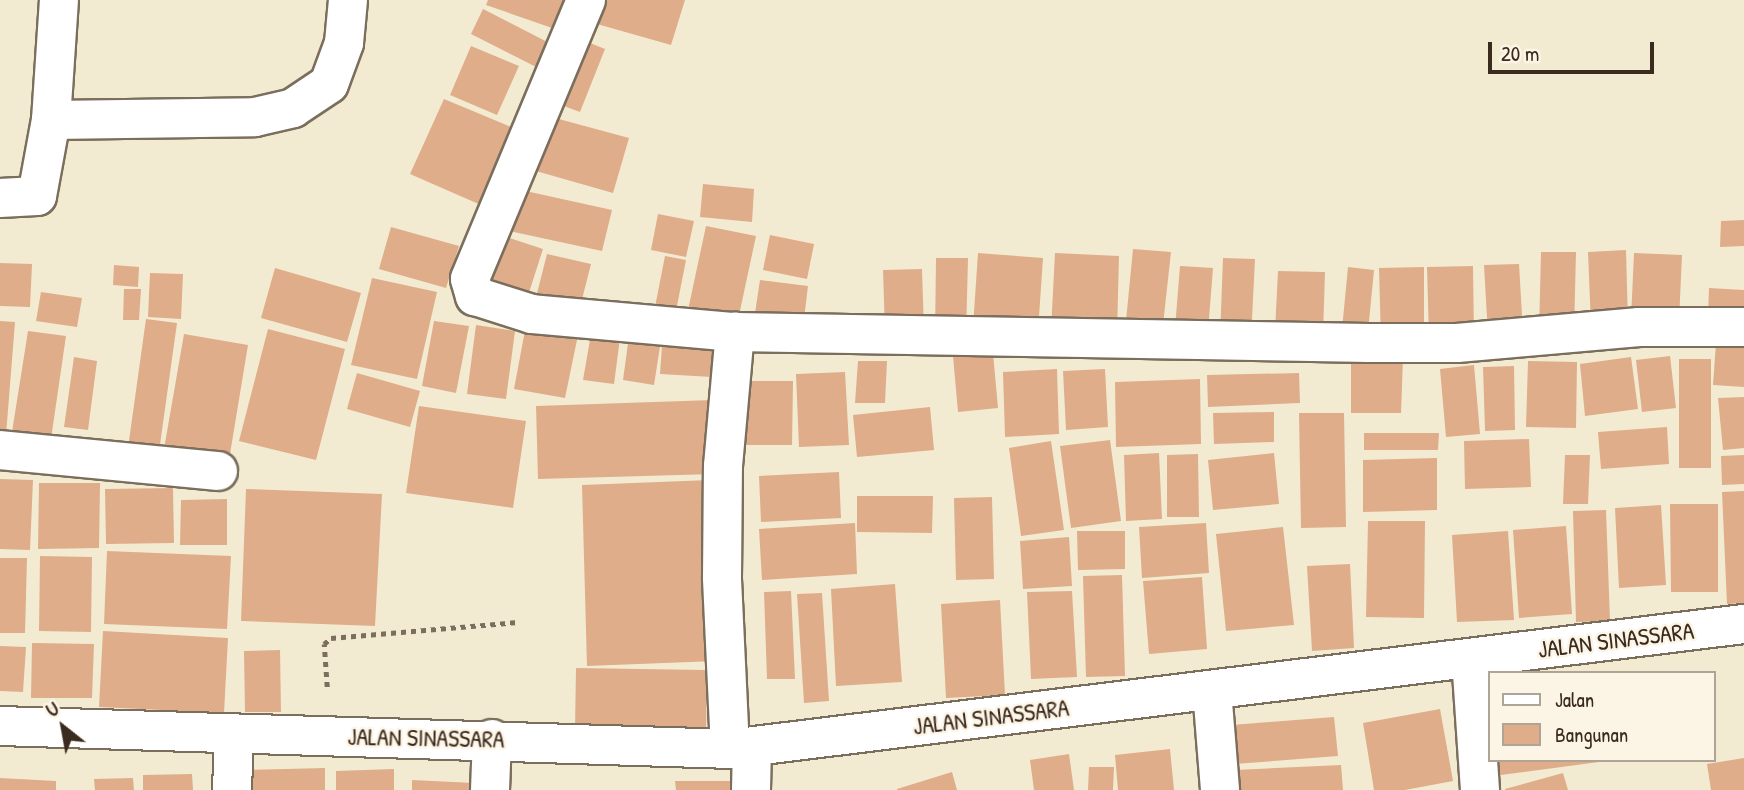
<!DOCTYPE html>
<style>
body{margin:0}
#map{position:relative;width:1744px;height:790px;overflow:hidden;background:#f3ebd1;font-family:"Patrick Hand",sans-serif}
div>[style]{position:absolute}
.building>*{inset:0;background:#dfad8a}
.path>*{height:4.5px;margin-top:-2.25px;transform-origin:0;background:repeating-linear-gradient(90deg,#7b6e5d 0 5px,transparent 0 10px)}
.roads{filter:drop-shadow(2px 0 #7b6e5d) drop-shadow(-2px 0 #7b6e5d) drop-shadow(0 2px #7b6e5d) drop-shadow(0 -2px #7b6e5d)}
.minor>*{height:38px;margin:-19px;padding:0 19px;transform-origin:19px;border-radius:19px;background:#fff}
span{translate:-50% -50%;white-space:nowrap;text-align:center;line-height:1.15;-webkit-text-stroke:5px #fcf5e5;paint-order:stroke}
.street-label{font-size:24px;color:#3b2a1e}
.legend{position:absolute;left:1488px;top:671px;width:228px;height:91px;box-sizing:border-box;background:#fcf5e5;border:2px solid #afa495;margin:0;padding:9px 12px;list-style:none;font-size:21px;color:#3b2a1e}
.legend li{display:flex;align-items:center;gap:14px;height:35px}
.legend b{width:35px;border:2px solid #afa495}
.north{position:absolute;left:28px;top:692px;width:70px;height:70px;-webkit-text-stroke:5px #fcf5e5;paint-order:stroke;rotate:329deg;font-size:19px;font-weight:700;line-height:28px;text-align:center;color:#3b2a1e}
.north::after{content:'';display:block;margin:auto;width:24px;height:32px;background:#3b2a1e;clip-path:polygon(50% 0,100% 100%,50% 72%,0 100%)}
.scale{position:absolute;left:1488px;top:42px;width:166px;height:32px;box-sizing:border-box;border:4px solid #3b2a1e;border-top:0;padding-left:9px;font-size:21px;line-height:24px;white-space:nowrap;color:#3b2a1e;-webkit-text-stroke:5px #fcf5e5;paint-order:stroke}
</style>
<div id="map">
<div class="building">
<div style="clip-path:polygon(488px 0,565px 0,555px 29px,486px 5px)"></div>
<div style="clip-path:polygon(596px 0,685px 0,671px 45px,590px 22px)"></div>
<div style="clip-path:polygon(483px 9px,559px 48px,546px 72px,471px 34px)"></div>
<div style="clip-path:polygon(578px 38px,605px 49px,580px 112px,553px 102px)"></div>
<div style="clip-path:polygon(471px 46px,519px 66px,497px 115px,450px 95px)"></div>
<div style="clip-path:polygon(444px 99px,523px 132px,490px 209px,410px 174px)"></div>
<div style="clip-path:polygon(544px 115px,629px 138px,613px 193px,529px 169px)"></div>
<div style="clip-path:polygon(703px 184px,754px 189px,752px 222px,700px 217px)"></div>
<div style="clip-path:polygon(512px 188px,612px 210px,602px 251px,504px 230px)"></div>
<div style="clip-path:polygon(658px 214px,694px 221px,686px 257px,651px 250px)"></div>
<div style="clip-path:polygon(1744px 220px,1744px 246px,1720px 247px,1721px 221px)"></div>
<div style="clip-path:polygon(706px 226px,756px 236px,738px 320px,688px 310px)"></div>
<div style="clip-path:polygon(391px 227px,459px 246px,446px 288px,379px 269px)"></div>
<div style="clip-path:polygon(500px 235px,543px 249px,524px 308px,480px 294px)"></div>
<div style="clip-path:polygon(770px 235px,814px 244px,807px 279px,763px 270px)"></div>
<div style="clip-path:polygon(1133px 249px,1171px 252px,1162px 334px,1125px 331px)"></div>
<div style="clip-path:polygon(1626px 250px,1628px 324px,1591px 325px,1588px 252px)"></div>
<div style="clip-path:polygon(1541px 252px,1576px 252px,1574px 333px,1539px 333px)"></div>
<div style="clip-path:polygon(978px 253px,1043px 258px,1038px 331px,973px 327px)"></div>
<div style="clip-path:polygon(1055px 253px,1119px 256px,1117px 333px,1051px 330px)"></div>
<div style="clip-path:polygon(1634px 253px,1682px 255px,1679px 321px,1631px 319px)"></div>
<div style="clip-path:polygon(547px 254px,591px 264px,577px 319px,533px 309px)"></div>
<div style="clip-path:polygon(665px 256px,686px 260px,675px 316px,654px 312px)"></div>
<div style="clip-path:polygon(936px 258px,968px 258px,966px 336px,935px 336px)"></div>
<div style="clip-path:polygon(1223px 258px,1255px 259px,1251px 339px,1220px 338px)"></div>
<div style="clip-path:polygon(0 263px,32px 264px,30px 307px,0 306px)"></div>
<div style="clip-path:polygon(1519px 264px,1523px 333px,1488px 335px,1484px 265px)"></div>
<div style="clip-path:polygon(114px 265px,139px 267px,138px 287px,113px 285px)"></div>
<div style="clip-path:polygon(1180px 266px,1213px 268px,1208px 331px,1175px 328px)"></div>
<div style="clip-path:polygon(1473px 266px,1474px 339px,1429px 339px,1427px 267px)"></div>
<div style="clip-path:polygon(1348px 267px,1374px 270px,1367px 342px,1341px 340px)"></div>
<div style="clip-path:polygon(1424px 267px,1424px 341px,1381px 341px,1379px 268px)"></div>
<div style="clip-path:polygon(275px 268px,361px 293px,347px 342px,261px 318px)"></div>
<div style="clip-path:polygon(922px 269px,924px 333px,885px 334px,883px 270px)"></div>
<div style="clip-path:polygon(1278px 271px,1325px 272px,1323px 334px,1275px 331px)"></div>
<div style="clip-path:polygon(150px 273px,183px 274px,181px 319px,148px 317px)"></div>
<div style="clip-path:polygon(372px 278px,437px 292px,417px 379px,351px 365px)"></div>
<div style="clip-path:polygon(760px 280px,808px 286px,804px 319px,755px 313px)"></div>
<div style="clip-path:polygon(1709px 288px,1744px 290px,1744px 319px,1708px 317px)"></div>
<div style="clip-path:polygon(124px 289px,141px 289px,139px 320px,123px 320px)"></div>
<div style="clip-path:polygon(41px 292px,82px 298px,77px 327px,36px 321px)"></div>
<div style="clip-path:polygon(146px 319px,177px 323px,158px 459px,127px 455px)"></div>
<div style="clip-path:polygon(0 321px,15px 322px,6px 435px,0 434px)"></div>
<div style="clip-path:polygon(434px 321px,469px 326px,456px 393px,422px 386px)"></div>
<div style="clip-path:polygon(476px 325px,515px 331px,506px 399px,467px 394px)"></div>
<div style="clip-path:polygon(526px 325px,578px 335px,565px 398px,514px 389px)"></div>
<div style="clip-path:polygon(268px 329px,345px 349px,316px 460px,239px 441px)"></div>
<div style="clip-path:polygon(28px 331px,66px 336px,51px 439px,12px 432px)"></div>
<div style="clip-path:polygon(184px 334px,248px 345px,229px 460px,164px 449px)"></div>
<div style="clip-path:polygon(591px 334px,620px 338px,614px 384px,583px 380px)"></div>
<div style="clip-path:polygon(629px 336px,661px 340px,654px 385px,623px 380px)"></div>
<div style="clip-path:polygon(1716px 343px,1744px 345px,1744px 387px,1713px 385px)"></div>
<div style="clip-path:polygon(662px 346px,730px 350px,729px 378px,660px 374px)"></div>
<div style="clip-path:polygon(993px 353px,998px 408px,958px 412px,953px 356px)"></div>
<div style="clip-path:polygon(1670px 356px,1676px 408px,1642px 412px,1636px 360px)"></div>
<div style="clip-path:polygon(74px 357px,97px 361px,88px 430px,64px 427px)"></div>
<div style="clip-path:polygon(1351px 357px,1403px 358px,1401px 413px,1351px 413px)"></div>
<div style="clip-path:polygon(1631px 357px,1638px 409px,1585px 416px,1580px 364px)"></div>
<div style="clip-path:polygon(1679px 359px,1711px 359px,1711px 468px,1679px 468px)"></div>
<div style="clip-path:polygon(858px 361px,887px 361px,885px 403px,855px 403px)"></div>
<div style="clip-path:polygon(1528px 361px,1577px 362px,1576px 428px,1526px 427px)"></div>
<div style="clip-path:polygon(1474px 365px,1480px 434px,1446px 437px,1440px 369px)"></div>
<div style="clip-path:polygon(1514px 366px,1515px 430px,1485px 431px,1483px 367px)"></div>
<div style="clip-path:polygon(1057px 369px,1059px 434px,1005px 437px,1003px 372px)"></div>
<div style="clip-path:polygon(1105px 369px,1108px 427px,1066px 430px,1063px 371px)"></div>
<div style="clip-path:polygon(845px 372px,849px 445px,799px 447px,796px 374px)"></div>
<div style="clip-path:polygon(357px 373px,420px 391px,410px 427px,347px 409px)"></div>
<div style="clip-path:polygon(1299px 373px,1300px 403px,1208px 407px,1207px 375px)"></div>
<div style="clip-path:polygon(1200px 379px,1201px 444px,1116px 447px,1115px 382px)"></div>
<div style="clip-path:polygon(746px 381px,793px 381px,792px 445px,746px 445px)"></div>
<div style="clip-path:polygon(1744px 397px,1744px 448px,1723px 450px,1718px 398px)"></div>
<div style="clip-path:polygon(713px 400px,715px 474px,538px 479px,536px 406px)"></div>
<div style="clip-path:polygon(419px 406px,526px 421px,513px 508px,406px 493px)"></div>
<div style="clip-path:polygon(930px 407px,934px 450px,857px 457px,853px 415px)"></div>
<div style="clip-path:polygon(1274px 412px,1274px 442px,1214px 444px,1213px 413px)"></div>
<div style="clip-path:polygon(1299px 413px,1344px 413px,1346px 527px,1301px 528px)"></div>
<div style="clip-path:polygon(1667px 427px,1669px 464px,1601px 469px,1598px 432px)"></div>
<div style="clip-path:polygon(1364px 433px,1439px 433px,1438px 450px,1364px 450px)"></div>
<div style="clip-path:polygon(1529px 439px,1531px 487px,1465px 489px,1464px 441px)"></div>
<div style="clip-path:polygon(1110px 440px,1121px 521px,1071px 528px,1060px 446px)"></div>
<div style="clip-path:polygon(1051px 441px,1064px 530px,1021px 536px,1009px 448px)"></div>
<div style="clip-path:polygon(1159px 453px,1162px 519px,1126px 521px,1124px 455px)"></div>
<div style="clip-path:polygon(1274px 453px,1279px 504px,1213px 510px,1208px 460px)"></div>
<div style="clip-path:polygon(1198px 454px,1199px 517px,1167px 517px,1167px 455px)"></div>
<div style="clip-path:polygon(1565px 455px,1590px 455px,1588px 504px,1563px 504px)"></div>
<div style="clip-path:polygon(1744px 455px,1744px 484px,1722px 485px,1721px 456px)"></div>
<div style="clip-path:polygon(1437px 458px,1437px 510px,1363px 512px,1363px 460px)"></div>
<div style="clip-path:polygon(839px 472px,841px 518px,761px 522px,759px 476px)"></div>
<div style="clip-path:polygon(0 479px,33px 480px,30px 550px,0 549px)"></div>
<div style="clip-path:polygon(710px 480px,716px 661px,587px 666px,582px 485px)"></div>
<div style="clip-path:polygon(39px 483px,100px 483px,99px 548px,38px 549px)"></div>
<div style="clip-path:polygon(173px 488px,174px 543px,106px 544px,105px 489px)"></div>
<div style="clip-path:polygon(246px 489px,382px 494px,375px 626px,241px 621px)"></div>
<div style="clip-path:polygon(1744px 491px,1744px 603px,1727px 604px,1722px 492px)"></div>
<div style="clip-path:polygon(857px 496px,933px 496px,932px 533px,857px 532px)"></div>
<div style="clip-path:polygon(992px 497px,994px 579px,956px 580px,954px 498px)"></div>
<div style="clip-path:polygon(227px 499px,227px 545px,180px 545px,181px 500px)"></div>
<div style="clip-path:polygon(1670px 504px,1718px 504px,1718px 592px,1671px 592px)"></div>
<div style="clip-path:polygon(1661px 505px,1666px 585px,1619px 588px,1615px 508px)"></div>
<div style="clip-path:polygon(1606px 510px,1610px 621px,1576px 622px,1573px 511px)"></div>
<div style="clip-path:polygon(1368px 521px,1425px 521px,1424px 618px,1366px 617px)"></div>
<div style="clip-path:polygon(855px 523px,857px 574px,762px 580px,759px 529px)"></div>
<div style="clip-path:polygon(1206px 523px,1209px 573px,1142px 578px,1139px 527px)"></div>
<div style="clip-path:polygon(1566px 526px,1572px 614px,1519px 618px,1513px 530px)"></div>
<div style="clip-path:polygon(1283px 527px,1294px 625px,1226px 631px,1216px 534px)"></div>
<div style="clip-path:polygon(1077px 531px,1125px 531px,1125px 569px,1078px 570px)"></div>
<div style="clip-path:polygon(1508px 531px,1514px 620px,1457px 622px,1452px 535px)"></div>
<div style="clip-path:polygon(1069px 537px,1072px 586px,1023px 589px,1020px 541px)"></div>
<div style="clip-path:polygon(107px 551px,231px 556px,227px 629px,104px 624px)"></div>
<div style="clip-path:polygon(40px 556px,92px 557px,91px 632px,39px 631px)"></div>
<div style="clip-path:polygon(0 558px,27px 558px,25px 633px,0 633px)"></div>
<div style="clip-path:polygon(1350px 564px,1354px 648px,1312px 651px,1307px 566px)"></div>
<div style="clip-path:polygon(1122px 575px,1125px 676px,1086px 677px,1083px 576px)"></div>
<div style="clip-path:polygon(1202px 577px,1207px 649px,1149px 654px,1143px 581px)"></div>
<div style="clip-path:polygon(895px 584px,902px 682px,836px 686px,831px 589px)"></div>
<div style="clip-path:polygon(791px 591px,795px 679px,767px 679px,764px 592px)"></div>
<div style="clip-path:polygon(1072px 591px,1077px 677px,1031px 679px,1027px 592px)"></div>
<div style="clip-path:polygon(822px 593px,829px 701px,804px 703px,797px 594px)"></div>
<div style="clip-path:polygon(1000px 600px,1005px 695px,946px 698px,941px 604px)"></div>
<div style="clip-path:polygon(103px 631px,228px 638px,224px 713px,99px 707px)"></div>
<div style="clip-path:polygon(32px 643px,94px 644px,92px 698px,31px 698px)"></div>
<div style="clip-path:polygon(0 646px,26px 647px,23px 692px,0 691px)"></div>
<div style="clip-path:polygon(280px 650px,281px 712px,245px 712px,244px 651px)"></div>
<div style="clip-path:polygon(576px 668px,707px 670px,706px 733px,575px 730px)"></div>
<div style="clip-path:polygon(1440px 709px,1453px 781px,1405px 790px,1374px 790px,1363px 723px)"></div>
<div style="clip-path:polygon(1334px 717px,1338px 756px,1235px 764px,1232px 725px)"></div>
<div style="clip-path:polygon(1170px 749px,1174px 790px,1118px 790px,1115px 755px)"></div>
<div style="clip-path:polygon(1069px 754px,1074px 790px,1034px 790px,1030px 760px)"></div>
<div style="clip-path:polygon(1744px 758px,1744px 790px,1711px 790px,1707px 764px)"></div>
<div style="clip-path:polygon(1491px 760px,1599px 760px,1599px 762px,1493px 776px)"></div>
<div style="clip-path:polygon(1341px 765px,1343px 790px,1236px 790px,1235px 770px)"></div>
<div style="clip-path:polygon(1089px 767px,1114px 767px,1113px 790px,1088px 790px)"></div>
<div style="clip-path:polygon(325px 768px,325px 790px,242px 790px,242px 770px)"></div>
<div style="clip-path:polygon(394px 769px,394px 790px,336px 790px,336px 771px)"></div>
<div style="clip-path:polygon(952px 772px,957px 790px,897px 790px,897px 789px)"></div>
<div style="clip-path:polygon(1563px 773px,1568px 790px,1505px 790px,1505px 789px)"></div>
<div style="clip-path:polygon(192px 774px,193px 790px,143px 790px,143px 775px)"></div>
<div style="clip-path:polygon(0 778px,56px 781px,56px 790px,0 790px)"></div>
<div style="clip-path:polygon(133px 778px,134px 790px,95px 790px,94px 779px)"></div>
<div style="clip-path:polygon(412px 780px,474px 783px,473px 790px,412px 790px)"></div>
<div style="clip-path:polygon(675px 781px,734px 781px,734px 790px,676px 790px)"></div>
</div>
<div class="path">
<div style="left:327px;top:687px;width:43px;rotate:-94deg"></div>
<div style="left:324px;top:644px;width:9px;rotate:-41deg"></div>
<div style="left:331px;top:638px;width:188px;rotate:-4.9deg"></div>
</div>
<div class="roads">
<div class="minor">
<div style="left:586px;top:0;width:302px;rotate:112.6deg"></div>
<div style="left:470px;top:279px;width:18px;rotate:74deg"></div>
<div style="left:475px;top:296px;width:60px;rotate:17.5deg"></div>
<div style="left:532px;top:314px;width:204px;rotate:5.1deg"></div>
<div style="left:735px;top:332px;width:634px;rotate:0.99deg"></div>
<div style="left:1369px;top:343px;width:88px"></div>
<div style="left:1457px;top:343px;width:183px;rotate:-5deg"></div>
<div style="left:1639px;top:327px;width:105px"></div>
<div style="left:51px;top:120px;width:204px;rotate:-0.8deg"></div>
<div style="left:255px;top:117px;width:39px;rotate:-13deg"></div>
<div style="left:293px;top:108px;width:43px;rotate:-33.7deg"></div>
<div style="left:329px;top:84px;width:44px;rotate:-69.9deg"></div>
<div style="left:344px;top:43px;width:43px;rotate:-84.7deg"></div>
<div style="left:0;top:198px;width:37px;rotate:-3deg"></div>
<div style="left:37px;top:196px;width:77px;rotate:-79.6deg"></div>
<div style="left:51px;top:120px;width:120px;rotate:-86.2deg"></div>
<div style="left:0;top:450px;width:219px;rotate:5.5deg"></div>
<div style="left:1471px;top:658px;width:132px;rotate:86.1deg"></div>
<div style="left:1212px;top:690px;width:100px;rotate:85.4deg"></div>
<div style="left:0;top:726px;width:730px;rotate:1.8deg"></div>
<div style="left:730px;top:749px;width:1022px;rotate:-7.03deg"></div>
<div style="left:730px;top:749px;width:172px;rotate:-92.7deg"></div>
<div style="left:722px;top:577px;width:111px;rotate:-89.5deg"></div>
<div style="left:723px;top:466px;width:135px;rotate:-84.9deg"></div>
<div style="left:232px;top:790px;width:55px;rotate:-87.9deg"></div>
<div style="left:490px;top:790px;width:51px;rotate:-87.8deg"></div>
<div style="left:751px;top:790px;width:43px;rotate:-88.7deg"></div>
</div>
</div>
<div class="street-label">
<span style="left:1616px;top:640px;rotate:-7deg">JALAN SINASSARA</span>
<span style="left:991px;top:717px;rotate:-7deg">JALAN SINASSARA</span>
<span style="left:426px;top:738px;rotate:1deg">JALAN SINASSARA</span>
</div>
<ul class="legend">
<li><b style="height:9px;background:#fff"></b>Jalan</li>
<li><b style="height:19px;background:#dfad8a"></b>Bangunan</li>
</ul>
<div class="north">U</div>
<div class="scale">20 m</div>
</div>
